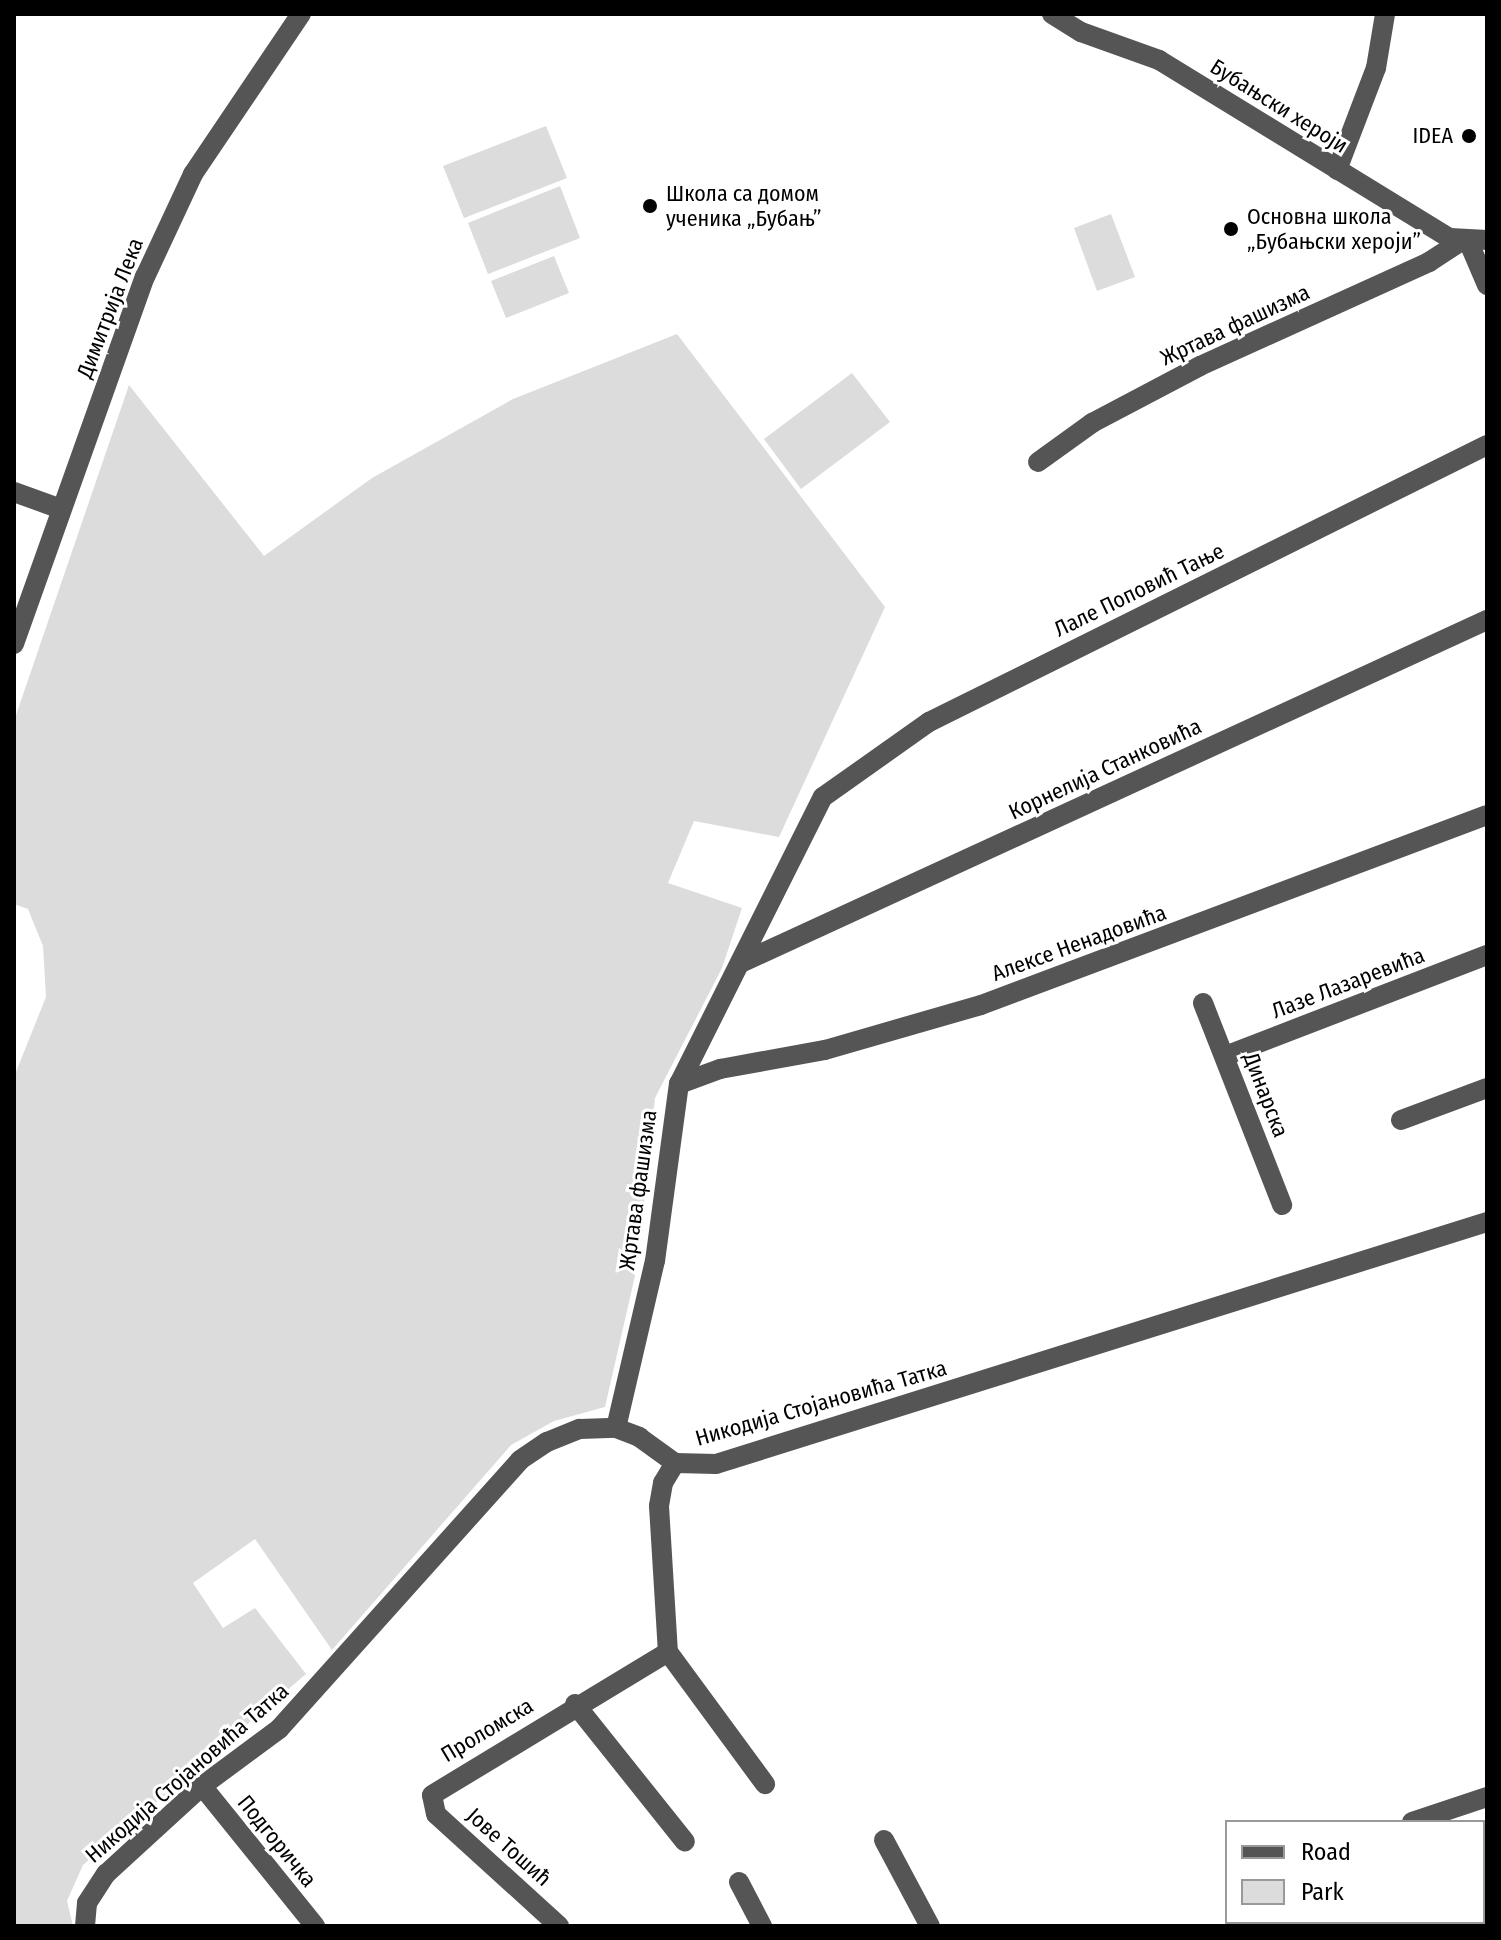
<!DOCTYPE html>
<meta charset="utf-8">
<style>
body{margin:0}
#map{position:relative;width:1501px;height:1940px;overflow:hidden;background:#fff;font-family:"Fira Sans Condensed",sans-serif}
div>[style]{position:absolute}
.green>*{inset:0;background:#dcdcdc}
.minor>*{height:20px;margin:-10px;padding:0 10px;transform-origin:10px;border-radius:10px;background:#555}
.dots>*{width:22px;height:22px;translate:-50% -50%;box-sizing:border-box;border:4px solid #fff;border-radius:50%}
span{translate:-50% -50%;white-space:nowrap;text-align:center;line-height:1.15;-webkit-text-stroke:6px #fff;paint-order:stroke}
.street-label{font-size:22px;color:#000}
.poi-label{font-size:22px;color:#000}
.right{translate:-100% -50%;text-align:right}
.left{translate:0 -50%;text-align:left}
.frame{position:absolute;inset:0;border:16px solid #000;pointer-events:none}
.legend{position:absolute;left:1225px;top:1820px;width:260px;height:104px;box-sizing:border-box;background:#fff;border:2px solid #999;margin:0;padding:10px 14px;list-style:none;font-size:24px;color:#000}
.legend li{display:flex;align-items:center;gap:16px;height:40px}
.legend b{width:40px;border:2px solid #999}
</style>
<div id="map">
<div class="green">
<div style="clip-path:polygon(546px 126px,567px 178px,464px 218px,443px 166px)"></div>
<div style="clip-path:polygon(560px 186px,580px 238px,488px 274px,468px 223px)"></div>
<div style="clip-path:polygon(1111px 214px,1135px 277px,1097px 291px,1074px 228px)"></div>
<div style="clip-path:polygon(554px 256px,569px 293px,506px 318px,491px 281px)"></div>
<div style="clip-path:polygon(677px 334px,885px 607px,779px 837px,694px 821px,668px 883px,742px 908px,722px 968px,655px 1098px,637px 1267px,605px 1407px,554px 1421px,511px 1445px,332px 1650px,255px 1539px,193px 1583px,223px 1628px,255px 1608px,306px 1674px,83px 1865px,67px 1901px,73px 1926px,14px 1926px,14px 1077px,46px 997px,43px 946px,28px 909px,14px 904px,14px 721px,129px 385px,264px 556px,372px 478px,513px 399px)"></div>
<div style="clip-path:polygon(852px 373px,890px 422px,801px 489px,764px 439px)"></div>
</div>
<div class="minor">
<div style="left:1052px;top:14px;width:34px;rotate:32deg"></div>
<div style="left:1081px;top:32px;width:83px;rotate:19.7deg"></div>
<div style="left:1159px;top:60px;width:341px;rotate:31.5deg"></div>
<div style="left:1450px;top:238px;width:37px;rotate:3deg"></div>
<div style="left:1337px;top:170px;width:109px;rotate:-69.1deg"></div>
<div style="left:1376px;top:68px;width:55px;rotate:-80.5deg"></div>
<div style="left:1469px;top:243px;width:46px;rotate:66.8deg"></div>
<div style="left:1038px;top:462px;width:67px;rotate:-35.8deg"></div>
<div style="left:1092px;top:423px;width:122px;rotate:-27.8deg"></div>
<div style="left:1200px;top:366px;width:252px;rotate:-24.4deg"></div>
<div style="left:1429px;top:262px;width:37px;rotate:-33deg"></div>
<div style="left:14px;top:492px;width:50px;rotate:19.9deg"></div>
<div style="left:14px;top:644px;width:390px;rotate:-70.4deg"></div>
<div style="left:145px;top:277px;width:114px;rotate:-65deg"></div>
<div style="left:193px;top:174px;width:193px;rotate:-56deg"></div>
<div style="left:743px;top:962px;width:819px;rotate:-24.69deg"></div>
<div style="left:1203px;top:1003px;width:217px;rotate:68.6deg"></div>
<div style="left:1225px;top:1056px;width:281px;rotate:-21.1deg"></div>
<div style="left:679px;top:1084px;width:44px;rotate:-20.1deg"></div>
<div style="left:720px;top:1069px;width:107px;rotate:-10.3deg"></div>
<div style="left:825px;top:1050px;width:162px;rotate:-16.1deg"></div>
<div style="left:981px;top:1005px;width:540px;rotate:-20.58deg"></div>
<div style="left:1401px;top:1120px;width:92px;rotate:-20.4deg"></div>
<div style="left:616px;top:1428px;width:171px;rotate:-76.9deg"></div>
<div style="left:655px;top:1261px;width:179px;rotate:-82.3deg"></div>
<div style="left:679px;top:1084px;width:321px;rotate:-63.4deg"></div>
<div style="left:823px;top:797px;width:130px;rotate:-35.3deg"></div>
<div style="left:929px;top:722px;width:623px;rotate:-26.4deg"></div>
<div style="left:675px;top:1463px;width:23px;rotate:121deg"></div>
<div style="left:663px;top:1483px;width:23px;rotate:100deg"></div>
<div style="left:659px;top:1506px;width:146px;rotate:86.5deg"></div>
<div style="left:668px;top:1652px;width:164px;rotate:53.7deg"></div>
<div style="left:575px;top:1704px;width:176px;rotate:51.4deg"></div>
<div style="left:202px;top:1786px;width:180px;rotate:51.1deg"></div>
<div style="left:1412px;top:1822px;width:79px;rotate:-18.4deg"></div>
<div style="left:884px;top:1840px;width:98px;rotate:61.9deg"></div>
<div style="left:739px;top:1882px;width:50px;rotate:62.4deg"></div>
<div style="left:85px;top:1926px;width:23px;rotate:-85deg"></div>
<div style="left:87px;top:1903px;width:35px;rotate:-57deg"></div>
<div style="left:106px;top:1874px;width:130px;rotate:-42.5deg"></div>
<div style="left:202px;top:1786px;width:96px;rotate:-36.5deg"></div>
<div style="left:279px;top:1729px;width:361px;rotate:-48.1deg"></div>
<div style="left:520px;top:1460px;width:32px;rotate:-34deg"></div>
<div style="left:547px;top:1442px;width:35px;rotate:-22deg"></div>
<div style="left:580px;top:1429px;width:36px;rotate:-2deg"></div>
<div style="left:616px;top:1428px;width:25px;rotate:21deg"></div>
<div style="left:639px;top:1437px;width:44px;rotate:35.8deg"></div>
<div style="left:675px;top:1463px;width:41px;rotate:1.4deg"></div>
<div style="left:716px;top:1464px;width:808px;rotate:-17.43deg"></div>
<div style="left:559px;top:1926px;width:166px;rotate:-137.7deg"></div>
<div style="left:436px;top:1814px;width:19px;rotate:-102deg"></div>
<div style="left:432px;top:1795px;width:276px;rotate:-31.2deg"></div>
</div>
<div class="dots">
<div style="left:1469px;top:136px;background:#000"></div>
<div style="left:650px;top:206px;background:#000"></div>
<div style="left:1231px;top:229px;background:#000"></div>
</div>
<div class="street-label">
<span style="left:1279px;top:106px;rotate:32deg">Бубањски хероји</span>
<span style="left:110px;top:308px;rotate:-69deg">Димитрија Лека</span>
<span style="left:1235px;top:325px;rotate:-25deg">Жртава фашизма</span>
<span style="left:1139px;top:590px;rotate:-26deg">Лале Поповић Тање</span>
<span style="left:1105px;top:769px;rotate:-25deg">Корнелија Станковића</span>
<span style="left:1079px;top:943px;rotate:-20deg">Алексе Ненадовића</span>
<span style="left:1348px;top:983px;rotate:-21deg">Лазе Лазаревића</span>
<span style="left:1266px;top:1095px;rotate:69deg">Динарска</span>
<span style="left:638px;top:1190px;rotate:-82deg">Жртава фашизма</span>
<span style="left:821px;top:1403px;rotate:-16deg">Никодија Стојановића Татка</span>
<span style="left:487px;top:1730px;rotate:-31deg">Проломска</span>
<span style="left:187px;top:1773px;rotate:-41deg">Никодија Стојановића Татка</span>
<span style="left:277px;top:1841px;rotate:51deg">Подгоричка</span>
<span style="left:509px;top:1847px;rotate:42deg">Јове Тошић</span>
</div>
<div class="poi-label">
<span class="right" style="left:1453px;top:136px">IDEA</span>
<span class="left" style="left:666px;top:206px">Школа са домом<br>ученика „Бубањ”</span>
<span class="left" style="left:1247px;top:229px">Основна школа<br>„Бубањски хероји”</span>
</div>
<div class="frame"></div>
<ul class="legend">
<li><b style="height:10px;background:#555"></b>Road</li>
<li><b style="height:22px;background:#dcdcdc"></b>Park</li>
</ul>
</div>
